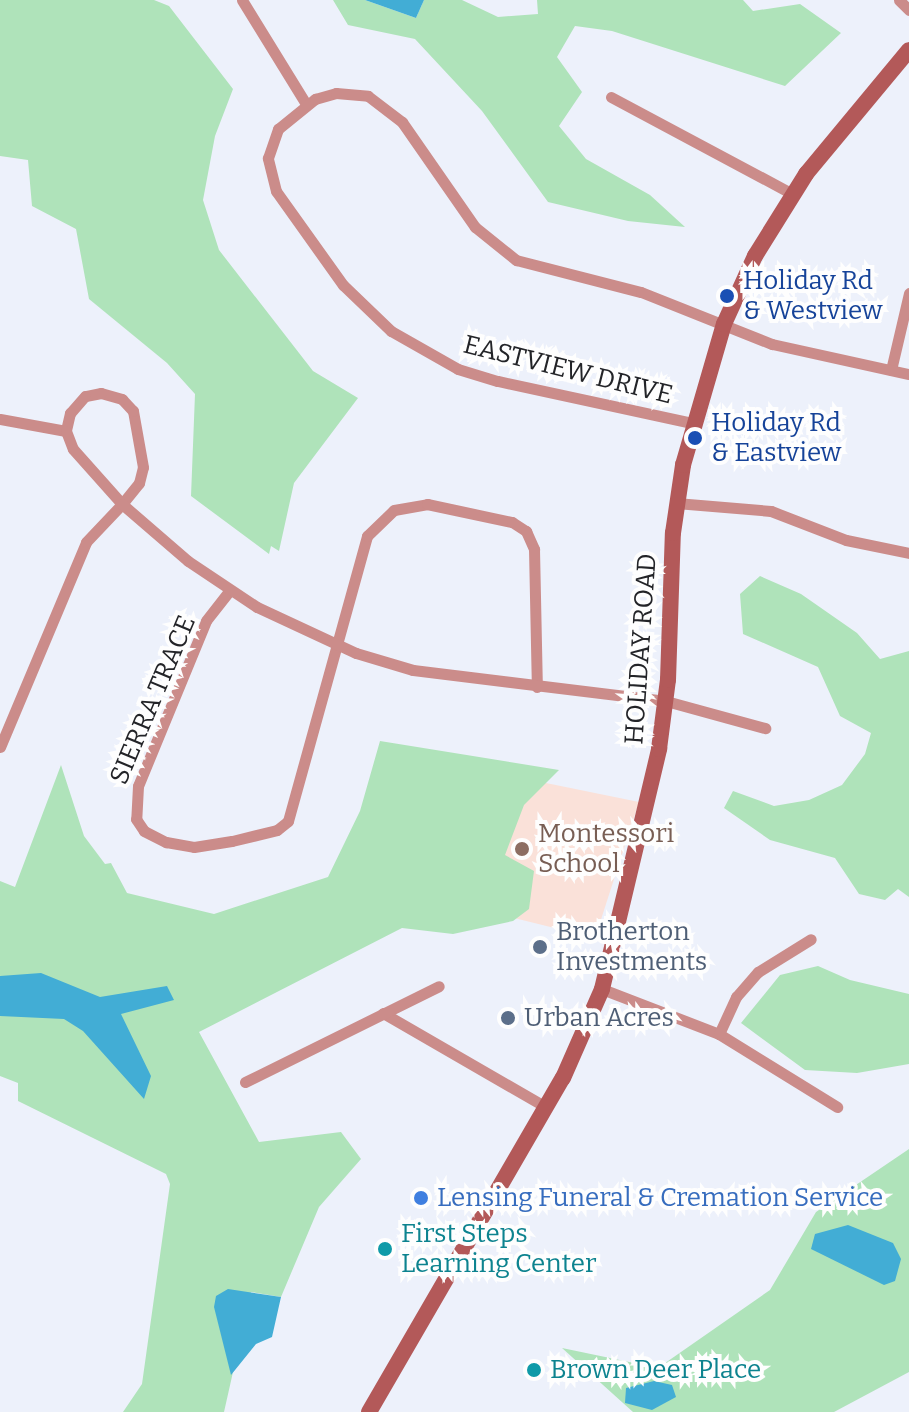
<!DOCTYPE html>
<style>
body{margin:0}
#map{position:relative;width:909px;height:1412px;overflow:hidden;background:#edf1fb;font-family:Bitter,serif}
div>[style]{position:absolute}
.education>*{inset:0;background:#fae1d9}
.green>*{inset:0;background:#afe3ba}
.water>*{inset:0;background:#42add5}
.street>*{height:11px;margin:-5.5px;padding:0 5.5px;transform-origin:5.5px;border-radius:5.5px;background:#cb8c8a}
.secondary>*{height:16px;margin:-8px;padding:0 8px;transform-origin:8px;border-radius:8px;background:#b35959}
.dots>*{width:22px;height:22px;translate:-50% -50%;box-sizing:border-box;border:4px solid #fefefe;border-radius:50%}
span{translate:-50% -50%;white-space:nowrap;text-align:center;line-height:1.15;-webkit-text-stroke:8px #fefefe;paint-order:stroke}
.transit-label{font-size:26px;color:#164399}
.left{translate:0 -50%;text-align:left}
.street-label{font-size:26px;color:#232428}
.education-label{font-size:26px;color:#785e54}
.service-label{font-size:26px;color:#4e5e75}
.shop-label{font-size:26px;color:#366cbe}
.culture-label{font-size:26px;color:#0d838f}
</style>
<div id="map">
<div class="education">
<div style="clip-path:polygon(444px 762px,639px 802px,595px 938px,466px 906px)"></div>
</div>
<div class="green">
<div style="clip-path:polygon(0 0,154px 0,169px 6px,233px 89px,215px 136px,203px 200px,219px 250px,313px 371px,358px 398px,294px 483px,279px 551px,271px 546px,269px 554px,191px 496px,195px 394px,167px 363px,89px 299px,76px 229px,32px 206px,28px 160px,0 156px)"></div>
<div style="clip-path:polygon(333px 0,365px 0,416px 18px,424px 0,462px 0,498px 17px,538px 14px,537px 0,743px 0,753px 11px,800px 4px,841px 33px,785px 86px,612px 31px,575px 26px,557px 57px,582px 92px,559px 126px,586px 159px,650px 195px,685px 227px,628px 221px,548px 202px,482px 111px,415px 39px,348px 25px)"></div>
<div style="clip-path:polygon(760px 576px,801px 594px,857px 633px,880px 659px,909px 651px,909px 897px,898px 889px,885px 900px,859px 894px,835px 858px,770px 840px,724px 808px,733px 791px,774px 806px,809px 800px,842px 785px,865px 754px,871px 733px,840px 716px,818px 667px,743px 634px,740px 594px)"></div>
<div style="clip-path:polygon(380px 741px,559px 770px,524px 805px,505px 855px,534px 871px,529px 909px,513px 921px,453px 934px,402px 928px,199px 1032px,259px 1142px,341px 1132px,361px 1159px,319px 1207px,281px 1297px,251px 1292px,224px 1412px,123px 1412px,142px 1384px,170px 1184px,166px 1174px,18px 1101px,18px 1083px,0 1076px,0 881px,15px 887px,61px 765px,84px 836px,105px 864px,111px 863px,127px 893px,214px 914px,328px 877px,360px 811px)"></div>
<div style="clip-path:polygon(818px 966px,850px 980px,909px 994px,909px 1064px,857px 1073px,805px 1070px,741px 1023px,780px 975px)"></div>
<div style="clip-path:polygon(909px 1149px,909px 1372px,834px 1412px,633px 1412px,562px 1348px,658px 1368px,770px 1290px,816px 1212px)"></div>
</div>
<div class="water">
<div style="clip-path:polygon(365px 0,424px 0,416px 18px)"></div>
<div style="clip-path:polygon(41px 973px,100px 997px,167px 986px,174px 1000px,121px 1014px,151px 1076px,144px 1099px,83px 1031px,64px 1019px,0 1016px,0 976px)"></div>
<div style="clip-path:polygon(848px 1225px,893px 1243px,901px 1259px,895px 1281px,884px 1285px,811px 1249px,815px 1234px)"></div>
<div style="clip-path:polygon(228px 1289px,281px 1297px,272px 1337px,256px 1344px,231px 1375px,214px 1307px,216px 1296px)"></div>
<div style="clip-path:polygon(654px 1381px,672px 1385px,676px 1397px,652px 1410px,625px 1403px,626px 1388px)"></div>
</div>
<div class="street">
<div style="left:242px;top:0;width:122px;rotate:58.4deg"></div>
<div style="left:899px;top:0;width:14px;rotate:45deg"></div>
<div style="left:611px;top:97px;width:206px;rotate:28.1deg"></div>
<div style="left:891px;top:370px;width:79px;rotate:-76.8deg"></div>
<div style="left:0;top:419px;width:67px;rotate:10.3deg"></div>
<div style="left:692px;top:423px;width:199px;rotate:-167.8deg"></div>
<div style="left:497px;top:381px;width:41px;rotate:-162.9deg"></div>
<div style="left:458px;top:369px;width:77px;rotate:-150.4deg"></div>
<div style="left:391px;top:331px;width:66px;rotate:-136.2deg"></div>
<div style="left:343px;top:285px;width:115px;rotate:-125.5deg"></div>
<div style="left:276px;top:191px;width:34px;rotate:-104deg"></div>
<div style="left:268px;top:158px;width:31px;rotate:-71deg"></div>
<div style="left:278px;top:129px;width:48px;rotate:-39deg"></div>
<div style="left:315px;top:99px;width:22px;rotate:-16deg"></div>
<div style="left:336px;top:93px;width:32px;rotate:5deg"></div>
<div style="left:368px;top:96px;width:43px;rotate:37.4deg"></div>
<div style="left:402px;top:122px;width:128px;rotate:55.2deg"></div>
<div style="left:475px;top:227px;width:53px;rotate:38.8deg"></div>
<div style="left:516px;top:260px;width:129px;rotate:14.4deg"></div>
<div style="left:641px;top:292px;width:141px;rotate:21.7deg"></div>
<div style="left:772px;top:344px;width:140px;rotate:12.4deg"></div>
<div style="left:676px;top:503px;width:95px;rotate:4.8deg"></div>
<div style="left:771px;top:511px;width:80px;rotate:21.1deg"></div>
<div style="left:846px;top:540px;width:64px;rotate:11.7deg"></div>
<div style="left:230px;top:590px;width:39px;rotate:128deg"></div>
<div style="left:206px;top:621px;width:178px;rotate:112.4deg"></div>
<div style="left:138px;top:786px;width:33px;rotate:93deg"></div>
<div style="left:136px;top:819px;width:14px;rotate:56deg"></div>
<div style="left:144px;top:831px;width:25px;rotate:27deg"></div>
<div style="left:166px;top:842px;width:28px;rotate:10deg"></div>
<div style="left:194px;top:847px;width:38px;rotate:-9deg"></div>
<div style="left:232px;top:841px;width:46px;rotate:-13.7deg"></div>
<div style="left:277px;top:830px;width:14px;rotate:-39deg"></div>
<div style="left:288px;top:821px;width:296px;rotate:-74.5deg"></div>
<div style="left:367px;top:536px;width:37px;rotate:-44deg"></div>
<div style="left:394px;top:510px;width:34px;rotate:-10deg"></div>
<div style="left:427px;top:504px;width:87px;rotate:12deg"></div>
<div style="left:512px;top:522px;width:17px;rotate:33deg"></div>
<div style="left:526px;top:531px;width:20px;rotate:66deg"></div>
<div style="left:534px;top:549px;width:138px;rotate:88.8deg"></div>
<div style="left:0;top:747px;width:222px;rotate:-67.2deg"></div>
<div style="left:86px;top:542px;width:52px;rotate:-46.5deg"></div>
<div style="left:122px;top:504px;width:27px;rotate:-51deg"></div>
<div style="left:139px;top:483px;width:16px;rotate:-76deg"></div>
<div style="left:143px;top:467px;width:57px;rotate:-100.1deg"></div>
<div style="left:133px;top:411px;width:16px;rotate:-133deg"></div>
<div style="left:122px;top:399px;width:22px;rotate:-164deg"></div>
<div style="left:101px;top:393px;width:16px;rotate:169deg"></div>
<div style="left:85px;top:396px;width:23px;rotate:131deg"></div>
<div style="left:70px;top:413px;width:18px;rotate:103deg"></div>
<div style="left:66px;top:431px;width:19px;rotate:69deg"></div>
<div style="left:73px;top:449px;width:74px;rotate:48.3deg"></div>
<div style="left:122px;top:504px;width:87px;rotate:40.8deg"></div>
<div style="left:188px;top:561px;width:83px;rotate:33.7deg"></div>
<div style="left:257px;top:607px;width:109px;rotate:24.9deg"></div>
<div style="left:356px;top:653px;width:59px;rotate:16.6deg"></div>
<div style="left:413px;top:670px;width:255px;rotate:7deg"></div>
<div style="left:666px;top:701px;width:103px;rotate:15.3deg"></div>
<div style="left:602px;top:989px;width:125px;rotate:21deg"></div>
<div style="left:719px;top:1034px;width:139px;rotate:31.7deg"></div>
<div style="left:383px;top:1013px;width:188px;rotate:30deg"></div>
<div style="left:719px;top:1034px;width:41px;rotate:-65.3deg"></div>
<div style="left:736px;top:997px;width:33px;rotate:-49deg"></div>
<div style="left:758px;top:972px;width:62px;rotate:-31.9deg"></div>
<div style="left:245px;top:1082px;width:216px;rotate:-26.3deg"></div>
</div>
<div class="secondary">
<div style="left:369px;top:1412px;width:386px;rotate:-59.9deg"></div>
<div style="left:563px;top:1078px;width:97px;rotate:-66.3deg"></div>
<div style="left:602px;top:989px;width:247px;rotate:-76.6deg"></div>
<div style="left:659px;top:749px;width:70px;rotate:-82.6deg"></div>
<div style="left:668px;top:680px;width:147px;rotate:-88.1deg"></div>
<div style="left:673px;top:533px;width:69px;rotate:-81.6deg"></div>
<div style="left:683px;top:465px;width:147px;rotate:-73.8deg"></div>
<div style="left:724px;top:324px;width:75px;rotate:-65.5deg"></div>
<div style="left:755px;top:256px;width:97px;rotate:-58.1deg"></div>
<div style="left:806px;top:174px;width:161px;rotate:-50.3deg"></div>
</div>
<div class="dots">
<div style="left:727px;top:296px;background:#1a4fb4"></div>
<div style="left:695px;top:438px;background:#1a4fb4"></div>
<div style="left:522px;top:849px;background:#8d6e63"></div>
<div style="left:540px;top:947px;background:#5c6f8a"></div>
<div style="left:508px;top:1018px;background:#5c6f8a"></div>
<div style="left:421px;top:1198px;background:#3f7fe0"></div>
<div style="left:385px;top:1249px;background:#0f9aa8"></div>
<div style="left:534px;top:1370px;background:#0f9aa8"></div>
</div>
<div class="transit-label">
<span class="left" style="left:743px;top:296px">Holiday Rd<br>&amp; Westview</span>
<span class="left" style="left:711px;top:438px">Holiday Rd<br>&amp; Eastview</span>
</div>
<div class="street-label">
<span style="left:568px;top:370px;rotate:14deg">EASTVIEW DRIVE</span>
<span style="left:641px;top:649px;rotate:-86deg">HOLIDAY ROAD</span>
<span style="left:153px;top:700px;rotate:-67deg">SIERRA TRACE</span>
</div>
<div class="education-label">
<span class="left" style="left:538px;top:849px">Montessori<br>School</span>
</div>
<div class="service-label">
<span class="left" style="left:556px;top:947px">Brotherton<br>Investments</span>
<span class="left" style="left:524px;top:1018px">Urban Acres</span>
</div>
<div class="shop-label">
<span class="left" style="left:437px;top:1198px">Lensing Funeral &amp; Cremation Service</span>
</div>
<div class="culture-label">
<span class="left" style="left:401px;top:1249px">First Steps<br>Learning Center</span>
<span class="left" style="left:550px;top:1370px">Brown Deer Place</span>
</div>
</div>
